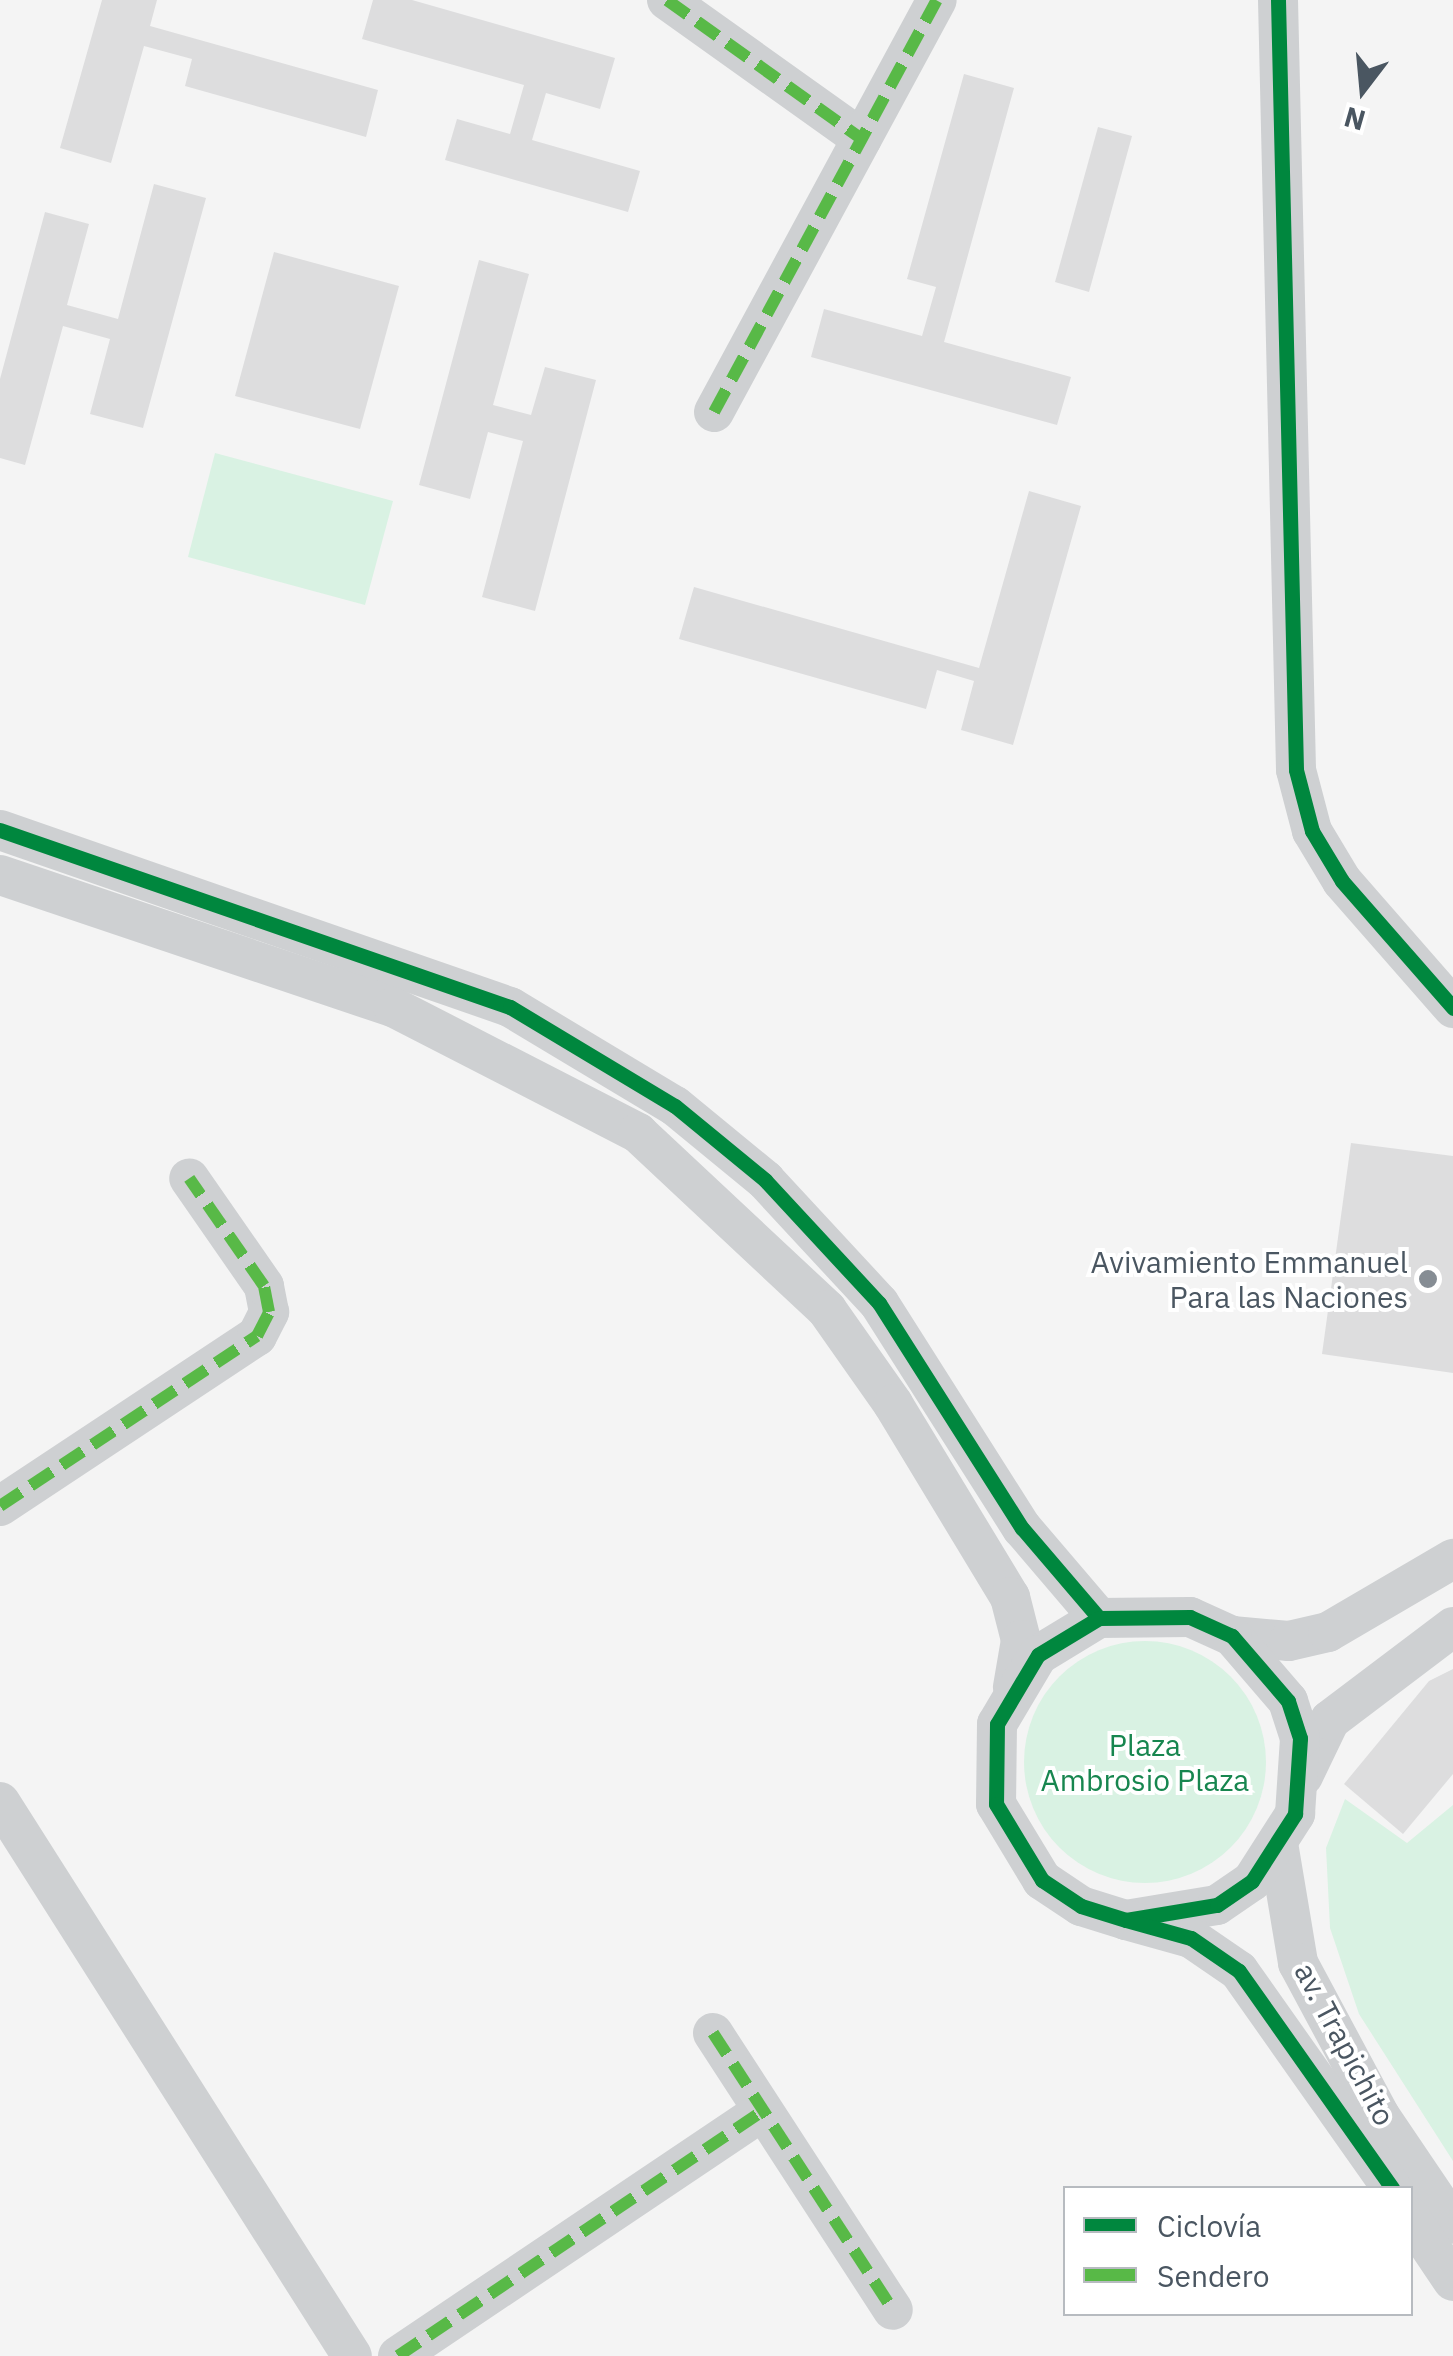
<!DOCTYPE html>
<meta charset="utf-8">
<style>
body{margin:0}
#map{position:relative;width:1453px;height:2356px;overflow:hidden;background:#f4f4f4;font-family:"IBM Plex Sans",sans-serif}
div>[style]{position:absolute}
.green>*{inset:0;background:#d9f2e3}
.round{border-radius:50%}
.building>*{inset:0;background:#ddddde}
.minor>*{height:40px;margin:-20px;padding:0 20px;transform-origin:20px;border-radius:20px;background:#ced0d2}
.quiet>*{height:12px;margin-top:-6px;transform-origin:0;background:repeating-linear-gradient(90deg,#58b947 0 25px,transparent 0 37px)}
.cycleway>*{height:15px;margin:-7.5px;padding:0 7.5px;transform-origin:7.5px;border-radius:7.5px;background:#00873e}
.dots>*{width:28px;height:28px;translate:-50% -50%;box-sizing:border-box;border:5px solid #fff;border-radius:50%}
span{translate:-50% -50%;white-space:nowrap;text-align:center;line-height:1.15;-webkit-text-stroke:8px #fff;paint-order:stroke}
.poi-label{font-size:30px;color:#4a5661}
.right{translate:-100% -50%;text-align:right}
.park-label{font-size:30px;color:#17864f}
.street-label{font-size:30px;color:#4a5661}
.legend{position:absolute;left:1063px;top:2186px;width:350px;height:130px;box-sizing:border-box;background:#fff;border:2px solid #b7bbc0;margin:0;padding:12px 18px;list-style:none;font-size:30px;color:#4a5661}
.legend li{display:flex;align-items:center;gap:20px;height:50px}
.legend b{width:50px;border:2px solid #b7bbc0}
.north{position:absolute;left:1313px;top:40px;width:100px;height:100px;-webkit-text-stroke:8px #fff;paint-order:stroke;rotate:196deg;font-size:28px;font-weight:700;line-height:40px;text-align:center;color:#4a5661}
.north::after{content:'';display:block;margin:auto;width:35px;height:45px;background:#4a5661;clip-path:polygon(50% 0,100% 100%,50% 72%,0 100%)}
</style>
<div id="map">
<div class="green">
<div style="clip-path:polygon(215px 453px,393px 501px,365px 605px,188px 557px)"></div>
<div class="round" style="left:1024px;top:1641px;width:242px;height:242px"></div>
<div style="clip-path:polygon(1345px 1799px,1407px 1843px,1453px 1805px,1453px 2161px,1359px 2014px,1330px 1928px,1326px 1848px)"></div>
</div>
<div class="building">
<div style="clip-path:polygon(102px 0,157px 0,150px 26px,378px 90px,366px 137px,185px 86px,192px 59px,144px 46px,111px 163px,60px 148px)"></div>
<div style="clip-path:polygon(373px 0,412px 0,615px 58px,600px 109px,546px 93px,532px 140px,640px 171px,628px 212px,445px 160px,457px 119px,510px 134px,524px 85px,362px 39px)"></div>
<div style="clip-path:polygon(964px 74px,1014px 88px,944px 342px,1071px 377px,1057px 425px,811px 357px,824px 309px,922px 336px,936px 287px,907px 279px)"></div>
<div style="clip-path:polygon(1098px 127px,1132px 136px,1089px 292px,1055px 282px)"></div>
<div style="clip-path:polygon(154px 184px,206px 198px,143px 428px,90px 414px,110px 339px,63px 326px,25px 465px,0 458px,0 379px,45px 212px,89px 224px,67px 305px,118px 319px)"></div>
<div style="clip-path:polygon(274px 252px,399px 286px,360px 429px,235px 396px)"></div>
<div style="clip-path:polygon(479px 260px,529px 274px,493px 405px,531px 415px,545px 367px,596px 380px,535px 611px,482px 597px,523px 441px,488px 432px,470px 499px,419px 485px)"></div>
<div style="clip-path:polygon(1029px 491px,1081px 506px,1013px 745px,961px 730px,974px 681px,937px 670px,926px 709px,679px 639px,694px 587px,979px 668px)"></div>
<div style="clip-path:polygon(1351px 1143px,1453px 1156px,1453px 1373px,1322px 1354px)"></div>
<div style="clip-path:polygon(1453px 1669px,1453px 1774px,1403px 1834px,1344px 1784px,1429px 1681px)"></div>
</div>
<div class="minor">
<div style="left:667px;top:0;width:239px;rotate:35.5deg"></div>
<div style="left:1278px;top:0;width:770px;rotate:88.66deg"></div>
<div style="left:1296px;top:770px;width:63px;rotate:75.3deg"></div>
<div style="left:1312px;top:831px;width:58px;rotate:59deg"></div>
<div style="left:1342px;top:881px;width:169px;rotate:48.8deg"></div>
<div style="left:714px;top:412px;width:468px;rotate:-61.6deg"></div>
<div style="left:0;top:830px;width:540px;rotate:19.14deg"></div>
<div style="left:510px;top:1007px;width:192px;rotate:31deg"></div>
<div style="left:675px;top:1106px;width:117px;rotate:39.4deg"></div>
<div style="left:765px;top:1180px;width:168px;rotate:47.2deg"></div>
<div style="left:879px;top:1303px;width:267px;rotate:57.6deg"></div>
<div style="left:1022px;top:1528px;width:118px;rotate:49.5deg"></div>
<div style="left:0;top:875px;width:415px;rotate:18.6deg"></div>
<div style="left:393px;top:1007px;width:276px;rotate:27.2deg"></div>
<div style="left:638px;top:1133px;width:259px;rotate:43.1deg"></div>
<div style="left:827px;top:1310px;width:115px;rotate:54.9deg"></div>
<div style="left:893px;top:1404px;width:226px;rotate:58.8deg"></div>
<div style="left:1010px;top:1597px;width:44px;rotate:75.7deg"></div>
<div style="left:1021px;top:1640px;width:48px;rotate:99.7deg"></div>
<div style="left:0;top:1506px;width:308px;rotate:-33.5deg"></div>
<div style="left:257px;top:1336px;width:27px;rotate:-63deg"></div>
<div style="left:269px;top:1312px;width:26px;rotate:-101deg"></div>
<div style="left:264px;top:1286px;width:131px;rotate:-124.8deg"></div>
<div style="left:1232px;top:1636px;width:57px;rotate:5deg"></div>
<div style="left:1289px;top:1641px;width:40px;rotate:-13deg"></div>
<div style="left:1328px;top:1632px;width:145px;rotate:-30.3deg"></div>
<div style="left:1303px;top:1776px;width:62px;rotate:-64.3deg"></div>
<div style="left:1330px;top:1720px;width:154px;rotate:-37.1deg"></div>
<div style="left:0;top:1802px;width:656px;rotate:57.57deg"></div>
<div style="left:1279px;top:1849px;width:116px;rotate:80.5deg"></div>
<div style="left:1298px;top:1963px;width:174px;rotate:61.8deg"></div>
<div style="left:1380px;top:2116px;width:130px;rotate:55.9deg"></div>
<div style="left:1126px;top:1920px;width:92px;rotate:-9.4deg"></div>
<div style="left:1217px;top:1905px;width:42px;rotate:-34.4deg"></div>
<div style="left:1252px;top:1881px;width:80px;rotate:-57.3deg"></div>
<div style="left:1295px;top:1814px;width:76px;rotate:-86.2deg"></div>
<div style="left:1300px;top:1738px;width:39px;rotate:-108deg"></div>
<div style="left:1288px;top:1701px;width:86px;rotate:-130.7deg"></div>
<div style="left:1232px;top:1636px;width:46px;rotate:-155.7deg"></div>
<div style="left:1190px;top:1617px;width:91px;rotate:179.4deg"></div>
<div style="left:1099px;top:1618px;width:71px;rotate:148.8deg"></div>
<div style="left:1038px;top:1655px;width:80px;rotate:120.7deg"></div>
<div style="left:997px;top:1724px;width:80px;rotate:90.7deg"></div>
<div style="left:996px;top:1804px;width:89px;rotate:58.8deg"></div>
<div style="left:1042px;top:1880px;width:47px;rotate:33.7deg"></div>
<div style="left:1081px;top:1906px;width:47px;rotate:17.3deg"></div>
<div style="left:1126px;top:1920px;width:67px;rotate:15.5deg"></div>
<div style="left:1191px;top:1938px;width:58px;rotate:34.5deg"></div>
<div style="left:1239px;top:1971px;width:266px;rotate:54.8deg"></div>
<div style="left:713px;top:2033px;width:330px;rotate:57deg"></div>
<div style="left:1410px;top:2217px;width:77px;rotate:56.1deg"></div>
<div style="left:398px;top:2356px;width:439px;rotate:-33.9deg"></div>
</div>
<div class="quiet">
<div style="left:667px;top:0;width:239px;rotate:35.5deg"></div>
<div style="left:714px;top:412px;width:468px;rotate:-61.6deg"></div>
<div style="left:0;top:1506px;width:308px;rotate:-33.5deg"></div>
<div style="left:257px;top:1336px;width:27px;rotate:-63deg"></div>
<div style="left:269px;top:1312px;width:26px;rotate:-101deg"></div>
<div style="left:264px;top:1286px;width:131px;rotate:-124.8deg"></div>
<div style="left:713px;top:2033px;width:330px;rotate:57deg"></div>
<div style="left:398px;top:2356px;width:439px;rotate:-33.9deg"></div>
</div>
<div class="cycleway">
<div style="left:1278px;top:0;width:770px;rotate:88.66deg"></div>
<div style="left:1296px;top:770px;width:63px;rotate:75.3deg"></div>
<div style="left:1312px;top:831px;width:58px;rotate:59deg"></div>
<div style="left:1342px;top:881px;width:169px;rotate:48.8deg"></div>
<div style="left:0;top:830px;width:540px;rotate:19.14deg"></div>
<div style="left:510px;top:1007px;width:192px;rotate:31deg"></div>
<div style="left:675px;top:1106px;width:117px;rotate:39.4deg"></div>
<div style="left:765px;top:1180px;width:168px;rotate:47.2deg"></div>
<div style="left:879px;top:1303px;width:267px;rotate:57.6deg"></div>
<div style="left:1022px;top:1528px;width:118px;rotate:49.5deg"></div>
<div style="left:1126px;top:1920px;width:92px;rotate:-9.4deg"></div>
<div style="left:1217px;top:1905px;width:42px;rotate:-34.4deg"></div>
<div style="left:1252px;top:1881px;width:80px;rotate:-57.3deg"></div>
<div style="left:1295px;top:1814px;width:76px;rotate:-86.2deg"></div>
<div style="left:1300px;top:1738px;width:39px;rotate:-108deg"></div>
<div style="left:1288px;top:1701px;width:86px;rotate:-130.7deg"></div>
<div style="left:1232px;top:1636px;width:46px;rotate:-155.7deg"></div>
<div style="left:1190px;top:1617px;width:91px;rotate:179.4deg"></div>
<div style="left:1099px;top:1618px;width:71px;rotate:148.8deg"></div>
<div style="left:1038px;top:1655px;width:80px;rotate:120.7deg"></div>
<div style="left:997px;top:1724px;width:80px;rotate:90.7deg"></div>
<div style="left:996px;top:1804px;width:89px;rotate:58.8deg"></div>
<div style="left:1042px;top:1880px;width:47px;rotate:33.7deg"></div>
<div style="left:1081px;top:1906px;width:47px;rotate:17.3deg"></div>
<div style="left:1126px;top:1920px;width:67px;rotate:15.5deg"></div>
<div style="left:1191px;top:1938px;width:58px;rotate:34.5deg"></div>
<div style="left:1239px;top:1971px;width:266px;rotate:54.8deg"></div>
</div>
<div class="dots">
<div style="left:1428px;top:1279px;background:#868d94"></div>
</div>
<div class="poi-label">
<span class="right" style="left:1408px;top:1279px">Avivamiento Emmanuel<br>Para las Naciones</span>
</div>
<div class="park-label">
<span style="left:1145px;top:1762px">Plaza<br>Ambrosio Plaza</span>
</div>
<div class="street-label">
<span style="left:1345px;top:2044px;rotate:62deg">av. Trapichito</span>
</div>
<ul class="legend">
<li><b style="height:12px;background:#00873e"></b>Ciclovía</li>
<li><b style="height:12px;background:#58b947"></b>Sendero</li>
</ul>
<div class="north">N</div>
</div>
